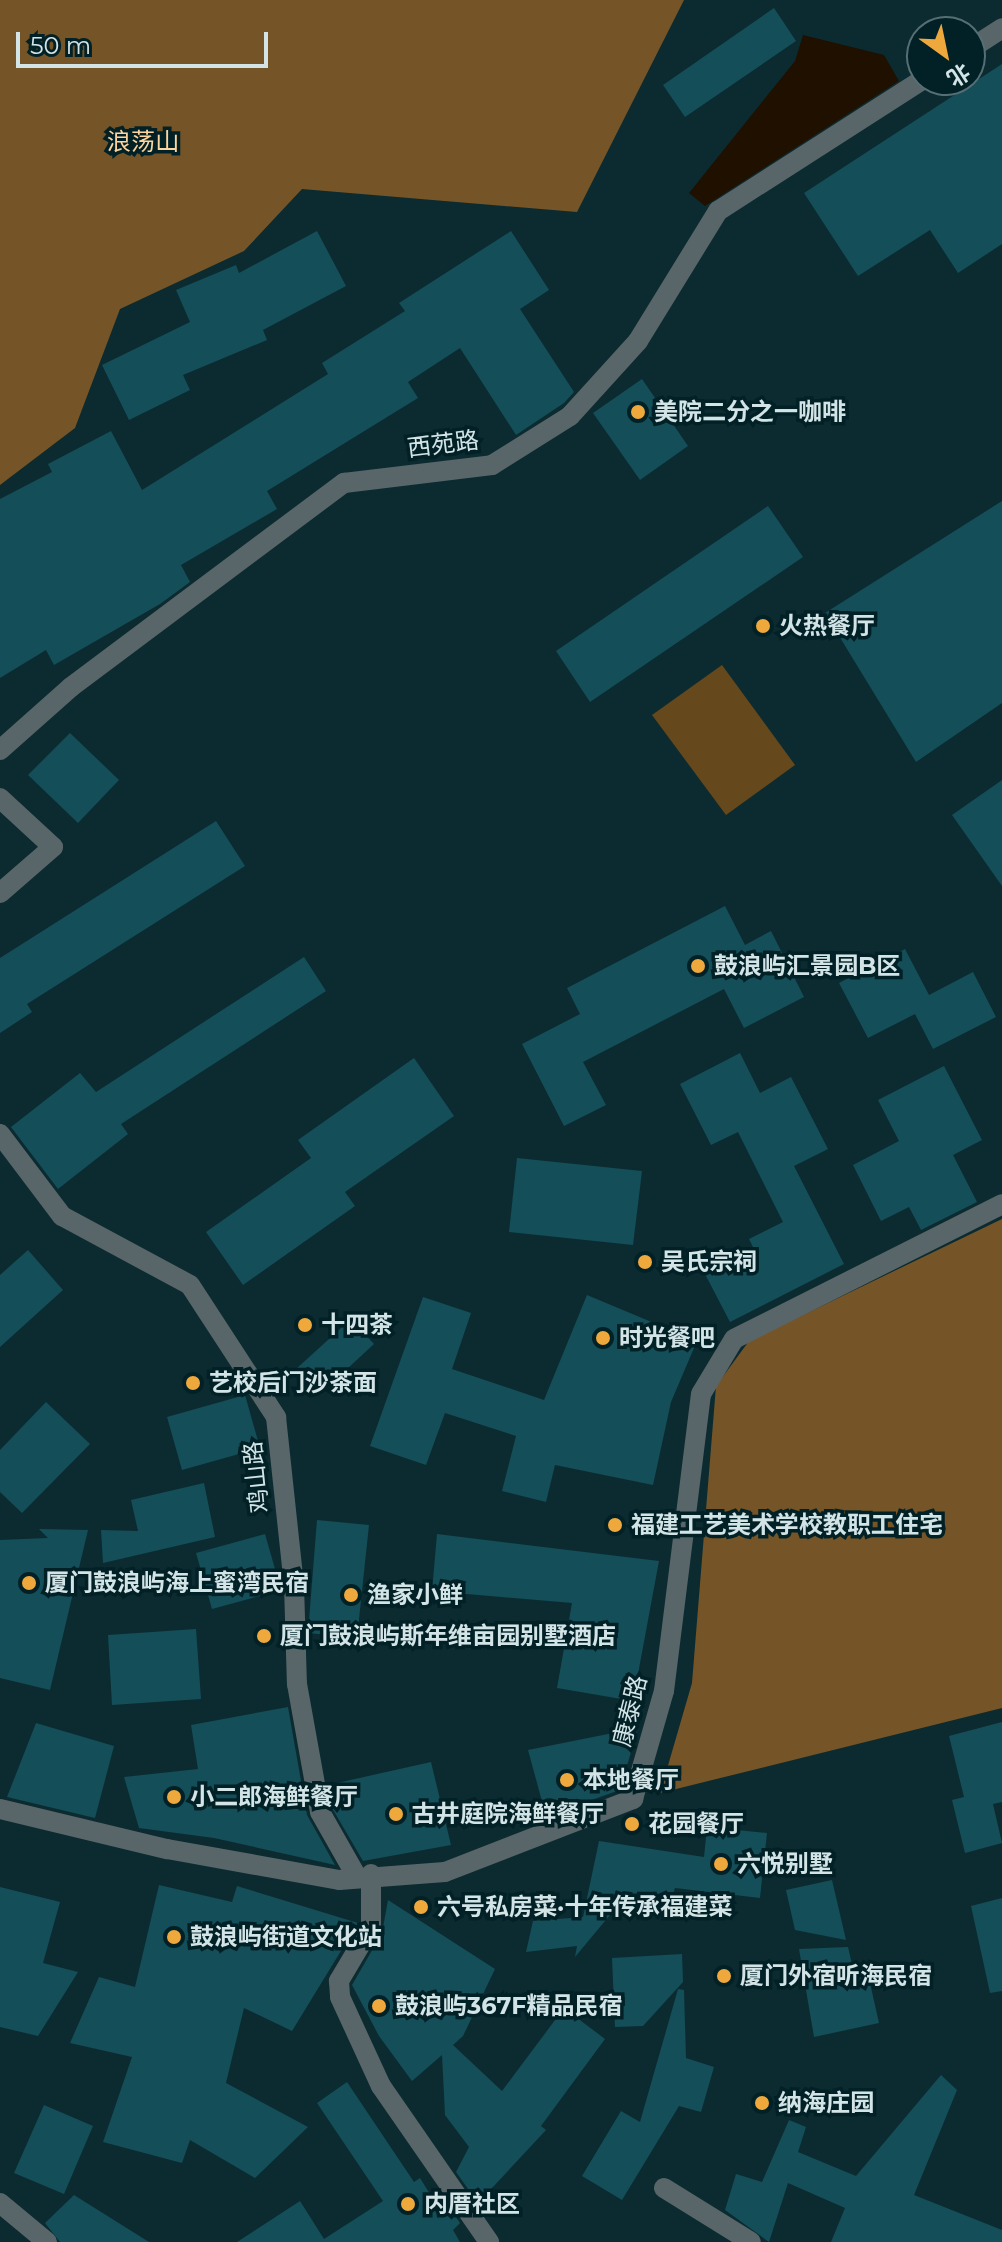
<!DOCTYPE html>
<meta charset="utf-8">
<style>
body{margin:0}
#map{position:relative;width:1002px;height:2242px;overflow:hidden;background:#0c2b30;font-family:Montserrat,"Noto Sans SC",sans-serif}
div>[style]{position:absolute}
.green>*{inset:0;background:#65481c}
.forest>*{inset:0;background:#755527}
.water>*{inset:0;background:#1f1000}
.building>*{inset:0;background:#144e58}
.minor>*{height:20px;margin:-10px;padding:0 10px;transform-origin:10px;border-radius:10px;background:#596669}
.dots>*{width:22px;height:22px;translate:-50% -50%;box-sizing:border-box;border:4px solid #022127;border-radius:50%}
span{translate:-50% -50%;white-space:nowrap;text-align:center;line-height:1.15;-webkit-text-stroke:7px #022127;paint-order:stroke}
.park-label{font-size:24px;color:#fdd49d}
.poi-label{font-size:24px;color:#d3e4e7;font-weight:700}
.left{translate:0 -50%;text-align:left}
.street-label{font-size:24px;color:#d3e4e7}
.north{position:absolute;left:906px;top:16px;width:80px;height:80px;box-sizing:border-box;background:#022127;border:2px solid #566f74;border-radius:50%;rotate:147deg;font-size:22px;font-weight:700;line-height:32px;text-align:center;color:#d3e4e7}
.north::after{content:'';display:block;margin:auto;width:28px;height:36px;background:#eea83c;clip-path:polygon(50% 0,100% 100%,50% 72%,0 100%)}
.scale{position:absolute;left:16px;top:32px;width:252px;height:36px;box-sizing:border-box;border:4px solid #d3e4e7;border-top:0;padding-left:10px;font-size:24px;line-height:28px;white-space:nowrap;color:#d3e4e7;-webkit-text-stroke:6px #022127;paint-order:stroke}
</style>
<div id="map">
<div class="green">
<div style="clip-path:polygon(722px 665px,795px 765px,726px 815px,652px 715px)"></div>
</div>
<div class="forest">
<div style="clip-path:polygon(0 0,684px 0,577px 212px,302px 189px,244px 251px,120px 309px,75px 428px,0 485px)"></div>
<div style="clip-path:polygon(1002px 1219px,1002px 1708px,660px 1793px,692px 1683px,716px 1386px,749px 1341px)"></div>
</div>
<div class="water">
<div style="clip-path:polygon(803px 35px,884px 55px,899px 81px,705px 206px,689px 193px,795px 61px)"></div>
</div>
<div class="building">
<div style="clip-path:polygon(774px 8px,796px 41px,685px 117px,663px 85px)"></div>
<div style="clip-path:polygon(1002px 64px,1002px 244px,958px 273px,930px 230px,858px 276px,804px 193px)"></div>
<div style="clip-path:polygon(317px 231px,346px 286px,263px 330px,267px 340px,183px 375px,190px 390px,129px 420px,102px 365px,190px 322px,176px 290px,236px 265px,239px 273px)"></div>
<div style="clip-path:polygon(511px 231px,549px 290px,520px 309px,574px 392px,564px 403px,516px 435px,460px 348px,408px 382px,418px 398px,267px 491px,277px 509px,181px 565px,190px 582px,160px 604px,54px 665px,46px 650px,0 678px,0 499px,52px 472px,48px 464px,111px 431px,142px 490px,328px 374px,322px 363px,405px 311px,399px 303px)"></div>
<div style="clip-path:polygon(642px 379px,688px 446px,640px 480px,593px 413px)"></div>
<div style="clip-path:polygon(1002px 501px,1002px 703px,916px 762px,825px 613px)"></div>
<div style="clip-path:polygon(768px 506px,803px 557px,590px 702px,556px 651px)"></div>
<div style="clip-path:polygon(70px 733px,119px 780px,78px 823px,28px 775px)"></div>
<div style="clip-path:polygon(1002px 780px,1002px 886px,952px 815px)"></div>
<div style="clip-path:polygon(216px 821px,245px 866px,27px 1004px,32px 1012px,0 1033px,0 958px)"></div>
<div style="clip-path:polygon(725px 906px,745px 945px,771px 931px,804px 997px,744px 1028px,724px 989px,583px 1062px,606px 1105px,564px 1126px,522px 1044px,580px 1014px,567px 988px)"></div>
<div style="clip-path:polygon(905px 949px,929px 995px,973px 972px,996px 1017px,933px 1049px,915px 1014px,868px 1038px,839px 983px)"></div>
<div style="clip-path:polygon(304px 957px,326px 991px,121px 1124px,128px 1134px,58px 1189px,11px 1127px,80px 1073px,96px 1092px)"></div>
<div style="clip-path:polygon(740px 1053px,760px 1093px,791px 1077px,828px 1149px,794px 1166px,844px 1264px,730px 1322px,705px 1274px,754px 1249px,749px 1239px,783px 1222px,738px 1132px,711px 1145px,680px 1084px)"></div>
<div style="clip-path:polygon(414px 1058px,454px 1116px,345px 1192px,355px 1206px,243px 1285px,206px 1232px,311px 1158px,298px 1140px)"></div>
<div style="clip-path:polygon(944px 1066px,982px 1140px,953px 1155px,977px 1202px,921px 1230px,909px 1207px,881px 1221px,853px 1165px,899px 1141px,878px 1100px)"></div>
<div style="clip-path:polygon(517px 1158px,642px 1171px,633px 1245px,509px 1232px)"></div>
<div style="clip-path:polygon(28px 1250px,63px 1290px,0 1347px,0 1275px)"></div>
<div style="clip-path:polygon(587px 1295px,697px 1341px,671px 1402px,653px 1485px,555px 1465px,546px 1502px,502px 1491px,516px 1436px,445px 1413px,426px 1465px,370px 1446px,423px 1297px,471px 1313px,452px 1369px,544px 1400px)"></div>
<div style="clip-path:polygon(351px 1319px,374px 1344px,320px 1394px,296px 1369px)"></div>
<div style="clip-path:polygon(245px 1395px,260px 1448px,182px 1470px,167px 1417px)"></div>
<div style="clip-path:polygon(46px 1402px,90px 1444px,22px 1513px,0 1492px,0 1450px)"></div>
<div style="clip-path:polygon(204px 1483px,215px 1537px,103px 1563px,101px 1530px,138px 1531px,131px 1500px)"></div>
<div style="clip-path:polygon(317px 1520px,369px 1525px,357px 1638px,308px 1633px)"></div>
<div style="clip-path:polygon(39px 1529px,88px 1530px,50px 1690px,0 1678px,0 1540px,48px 1538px)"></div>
<div style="clip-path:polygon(265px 1534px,281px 1590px,212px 1609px,196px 1553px)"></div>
<div style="clip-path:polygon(437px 1534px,659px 1561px,633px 1701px,557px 1688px,572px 1603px,432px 1591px)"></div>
<div style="clip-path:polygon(196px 1629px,201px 1699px,112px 1705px,108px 1635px)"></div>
<div style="clip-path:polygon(288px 1707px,307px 1815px,335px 1865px,214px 1838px,139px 1828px,124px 1777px,198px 1769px,191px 1725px)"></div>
<div style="clip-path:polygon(1002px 1722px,1002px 1802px,993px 1804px,1002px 1843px,965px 1853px,952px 1800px,964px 1797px,949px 1736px)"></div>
<div style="clip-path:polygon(36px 1723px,114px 1746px,95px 1818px,7px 1797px)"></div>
<div style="clip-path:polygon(638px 1728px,620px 1790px,546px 1816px,528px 1750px)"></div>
<div style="clip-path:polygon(431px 1762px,451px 1845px,363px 1861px,332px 1808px,328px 1785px)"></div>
<div style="clip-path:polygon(707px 1827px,767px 1833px,760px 1898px,675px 1888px,670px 1905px,625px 1897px,575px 1957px,577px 1946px,526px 1952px,533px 1921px,583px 1917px,599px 1841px,704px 1857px)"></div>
<div style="clip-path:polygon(832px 1880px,846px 1940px,795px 1930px,786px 1890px)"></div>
<div style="clip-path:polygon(159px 1885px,232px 1902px,237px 1886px,358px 1923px,292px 2031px,244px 2008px,226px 2083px,308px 2127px,255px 2178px,190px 2140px,182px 2163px,103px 2142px,132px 2057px,70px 2043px,99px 1977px,135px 1987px)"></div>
<div style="clip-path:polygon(0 1887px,60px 1902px,43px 1963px,78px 1972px,38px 2036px,0 2027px)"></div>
<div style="clip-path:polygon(1002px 1898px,1002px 1991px,990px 1993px,971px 1906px)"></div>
<div style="clip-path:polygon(388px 1900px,495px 1969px,463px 2036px,453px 2045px,502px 2091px,564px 2008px,605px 2039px,541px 2126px,546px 2130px,478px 2203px,456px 2172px,469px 2147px,445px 2115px,442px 2055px,412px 2081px,379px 2036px,352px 1985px,382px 1933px)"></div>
<div style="clip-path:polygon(848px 1947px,855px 1977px,868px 1974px,879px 2023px,814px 2037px,799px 1949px)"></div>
<div style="clip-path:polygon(682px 1954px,683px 1982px,643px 2026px,615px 2027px,612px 1958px)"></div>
<div style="clip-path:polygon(678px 1989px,684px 1990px,686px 2058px,714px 2067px,701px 2112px,679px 2106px,622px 2200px,582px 2176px,621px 2111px,640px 2122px)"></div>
<div style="clip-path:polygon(941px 2075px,957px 2090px,914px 2195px,1002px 2230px,1002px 2242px,831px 2242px,845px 2208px,788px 2183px,769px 2242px,725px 2210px,736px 2174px,762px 2182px,789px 2120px,806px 2127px,798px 2152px,856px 2176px)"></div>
<div style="clip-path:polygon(347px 2082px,414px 2182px,420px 2178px,438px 2207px,443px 2198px,460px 2223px,453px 2230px,460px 2242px,237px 2242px,300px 2201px,324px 2239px,383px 2201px,317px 2103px)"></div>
<div style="clip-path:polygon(44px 2105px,93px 2126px,64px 2194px,14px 2173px)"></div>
<div style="clip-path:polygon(74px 2195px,149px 2242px,60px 2242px,45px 2223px)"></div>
</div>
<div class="minor">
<div style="left:970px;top:49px;width:38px;rotate:-33deg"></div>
<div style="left:0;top:750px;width:95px;rotate:-41.6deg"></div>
<div style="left:71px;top:687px;width:341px;rotate:-36.8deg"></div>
<div style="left:344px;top:483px;width:149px;rotate:-6.9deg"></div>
<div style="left:492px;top:465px;width:92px;rotate:-32.1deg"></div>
<div style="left:570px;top:416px;width:101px;rotate:-47.8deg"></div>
<div style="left:638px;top:341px;width:153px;rotate:-58.4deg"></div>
<div style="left:718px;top:211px;width:242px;rotate:-32.7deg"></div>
<div style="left:0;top:798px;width:72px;rotate:42.8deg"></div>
<div style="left:53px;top:847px;width:70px;rotate:139deg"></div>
<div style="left:0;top:1134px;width:103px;rotate:52.9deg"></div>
<div style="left:62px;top:1216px;width:145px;rotate:28.3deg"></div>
<div style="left:190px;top:1285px;width:158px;rotate:56.9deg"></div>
<div style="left:276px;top:1417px;width:169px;rotate:83.9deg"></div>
<div style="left:294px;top:1585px;width:99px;rotate:88.3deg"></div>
<div style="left:297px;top:1684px;width:130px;rotate:79.8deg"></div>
<div style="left:320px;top:1812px;width:75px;rotate:60.4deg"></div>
<div style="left:0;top:1809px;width:172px;rotate:13.5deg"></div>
<div style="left:167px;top:1849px;width:175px;rotate:10.2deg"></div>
<div style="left:339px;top:1880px;width:106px;rotate:-4.3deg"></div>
<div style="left:445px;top:1872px;width:202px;rotate:-21.2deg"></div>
<div style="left:633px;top:1799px;width:112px;rotate:-74deg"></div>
<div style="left:664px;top:1691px;width:299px;rotate:-82.9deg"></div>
<div style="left:701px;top:1394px;width:64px;rotate:-59deg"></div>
<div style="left:734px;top:1339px;width:300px;rotate:-26.7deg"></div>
<div style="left:371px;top:1874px;width:53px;rotate:90deg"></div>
<div style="left:371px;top:1927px;width:63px;rotate:120.7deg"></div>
<div style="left:339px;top:1981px;width:16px;rotate:86deg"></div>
<div style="left:340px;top:1997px;width:98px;rotate:65.3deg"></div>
<div style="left:381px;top:2086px;width:190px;rotate:55.3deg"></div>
<div style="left:664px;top:2188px;width:102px;rotate:31.8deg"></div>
<div style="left:0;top:2203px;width:61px;rotate:39.7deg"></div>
</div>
<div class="dots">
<div style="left:638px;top:412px;background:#eea83c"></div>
<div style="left:763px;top:626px;background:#eea83c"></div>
<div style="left:698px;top:966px;background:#eea83c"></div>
<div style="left:645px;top:1262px;background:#eea83c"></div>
<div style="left:305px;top:1325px;background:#eea83c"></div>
<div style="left:603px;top:1338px;background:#eea83c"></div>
<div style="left:193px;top:1383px;background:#eea83c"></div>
<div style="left:615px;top:1525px;background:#eea83c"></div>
<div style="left:29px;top:1583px;background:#eea83c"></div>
<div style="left:351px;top:1595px;background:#eea83c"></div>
<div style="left:264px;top:1636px;background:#eea83c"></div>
<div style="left:567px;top:1780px;background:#eea83c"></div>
<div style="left:174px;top:1797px;background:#eea83c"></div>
<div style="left:396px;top:1814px;background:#eea83c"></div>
<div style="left:632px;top:1824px;background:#eea83c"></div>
<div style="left:721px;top:1864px;background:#eea83c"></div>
<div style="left:421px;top:1907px;background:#eea83c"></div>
<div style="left:174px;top:1937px;background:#eea83c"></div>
<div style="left:724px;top:1976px;background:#eea83c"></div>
<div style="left:379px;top:2006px;background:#eea83c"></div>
<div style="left:762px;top:2103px;background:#eea83c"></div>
<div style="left:408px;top:2204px;background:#eea83c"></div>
</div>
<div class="park-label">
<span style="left:143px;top:142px">浪荡山</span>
</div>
<div class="poi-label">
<span class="left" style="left:654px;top:412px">美院二分之一咖啡</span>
<span class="left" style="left:779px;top:626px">火热餐厅</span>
<span class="left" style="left:714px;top:966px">鼓浪屿汇景园B区</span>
<span class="left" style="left:661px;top:1262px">吴氏宗祠</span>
<span class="left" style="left:321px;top:1325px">十四茶</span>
<span class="left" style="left:619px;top:1338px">时光餐吧</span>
<span class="left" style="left:209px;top:1383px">艺校后门沙茶面</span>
<span class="left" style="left:631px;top:1525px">福建工艺美术学校教职工住宅</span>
<span class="left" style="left:45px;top:1583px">厦门鼓浪屿海上蜜湾民宿</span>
<span class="left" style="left:367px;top:1595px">渔家小鲜</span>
<span class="left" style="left:280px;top:1636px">厦门鼓浪屿斯年维亩园别墅酒店</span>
<span class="left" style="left:583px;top:1780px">本地餐厅</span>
<span class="left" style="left:190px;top:1797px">小二郎海鲜餐厅</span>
<span class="left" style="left:412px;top:1814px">古井庭院海鲜餐厅</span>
<span class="left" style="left:648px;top:1824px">花园餐厅</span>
<span class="left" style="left:737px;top:1864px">六悦别墅</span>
<span class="left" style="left:437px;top:1907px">六号私房菜·十年传承福建菜</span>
<span class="left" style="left:190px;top:1937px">鼓浪屿街道文化站</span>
<span class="left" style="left:740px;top:1976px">厦门外宿听海民宿</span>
<span class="left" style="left:395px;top:2006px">鼓浪屿367F精品民宿</span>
<span class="left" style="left:778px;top:2103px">纳海庄园</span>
<span class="left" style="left:424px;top:2204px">内厝社区</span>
</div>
<div class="street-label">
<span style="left:443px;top:444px;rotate:-7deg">西苑路</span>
<span style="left:256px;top:1477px;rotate:-96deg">鸡山路</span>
<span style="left:630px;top:1711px;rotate:-76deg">康泰路</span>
</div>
<div class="north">北</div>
<div class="scale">50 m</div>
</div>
